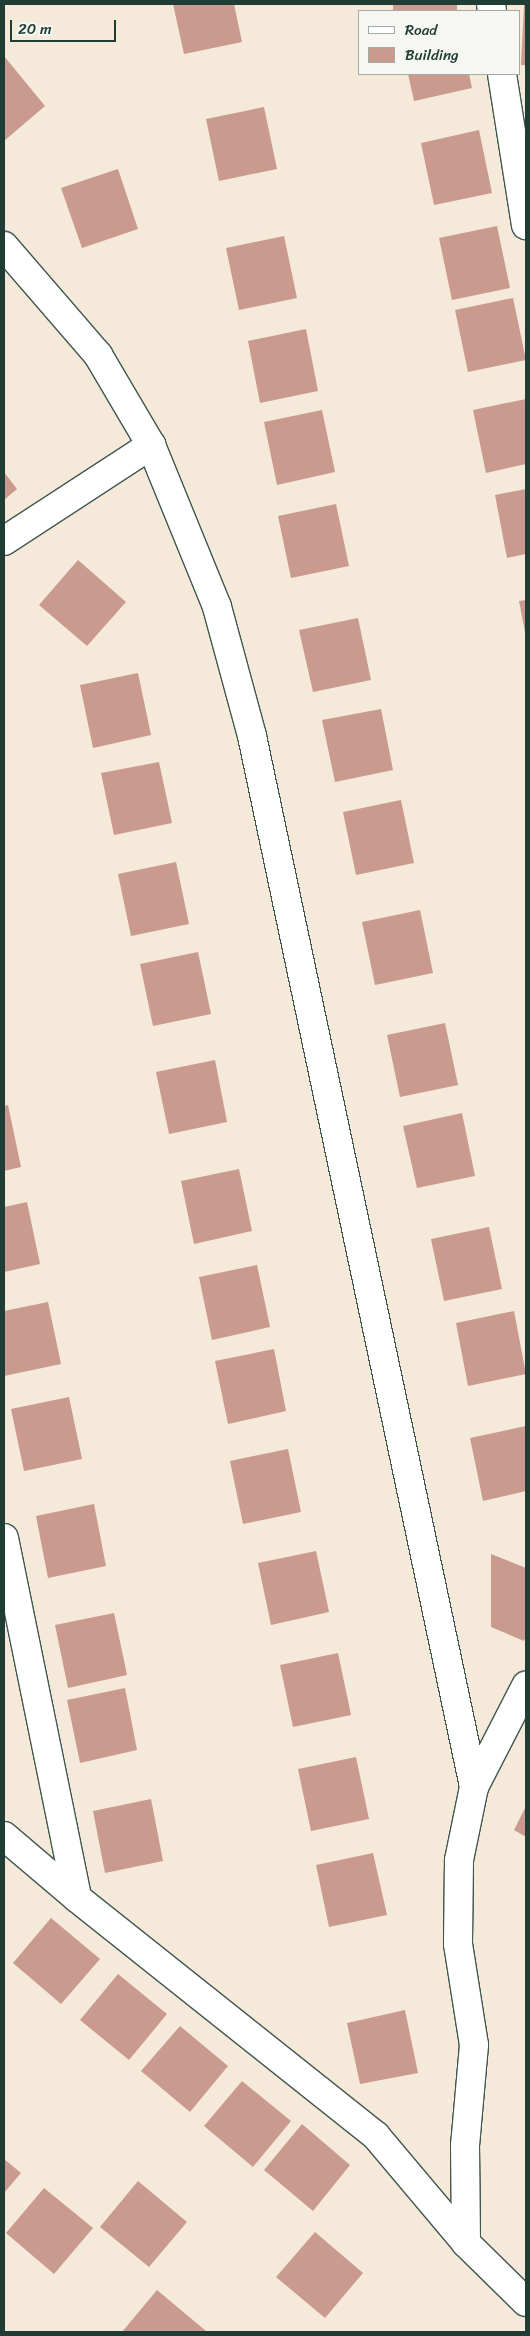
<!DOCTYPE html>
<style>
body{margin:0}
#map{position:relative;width:530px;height:2336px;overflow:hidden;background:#f5e9d9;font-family:Sriracha,sans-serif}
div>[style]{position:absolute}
.building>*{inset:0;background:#ca9a8f}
.roads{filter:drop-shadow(1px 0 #3f574d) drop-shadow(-1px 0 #3f574d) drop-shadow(0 1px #3f574d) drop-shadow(0 -1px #3f574d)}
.minor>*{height:28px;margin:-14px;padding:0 14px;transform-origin:14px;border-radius:14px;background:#fff}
span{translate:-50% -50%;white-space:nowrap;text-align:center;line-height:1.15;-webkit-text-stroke:4px #f6f6f2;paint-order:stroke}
.frame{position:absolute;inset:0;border:5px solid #1f3d34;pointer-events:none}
.legend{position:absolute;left:358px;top:10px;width:162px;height:65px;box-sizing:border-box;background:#f6f6f2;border:1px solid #a0aca6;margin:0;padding:6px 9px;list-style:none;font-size:15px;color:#1f3d34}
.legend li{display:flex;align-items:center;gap:10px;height:25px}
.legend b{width:25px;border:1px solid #a0aca6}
.scale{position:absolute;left:10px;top:20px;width:106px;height:22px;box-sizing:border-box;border:2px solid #1f3d34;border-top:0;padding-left:6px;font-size:15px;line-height:18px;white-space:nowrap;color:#1f3d34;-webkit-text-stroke:4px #f6f6f2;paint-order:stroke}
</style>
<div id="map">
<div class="building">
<div style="clip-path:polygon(173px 4px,234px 4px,242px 42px,184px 54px)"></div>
<div style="clip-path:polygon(393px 4px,457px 4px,457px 11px,393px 11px)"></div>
<div style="clip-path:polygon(524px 4px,526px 4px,526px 65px,521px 65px)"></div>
<div style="clip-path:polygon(4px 56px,45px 106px,4px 141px)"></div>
<div style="clip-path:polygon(408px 74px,469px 74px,472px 88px,414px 101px)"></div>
<div style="clip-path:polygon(264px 107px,277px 169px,219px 181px,206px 119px)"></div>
<div style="clip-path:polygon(479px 130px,492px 193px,434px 205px,421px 143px)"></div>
<div style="clip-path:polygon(118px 169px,138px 229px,82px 248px,61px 188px)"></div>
<div style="clip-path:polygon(497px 226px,510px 288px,452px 300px,439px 238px)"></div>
<div style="clip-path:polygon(284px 236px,297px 298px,239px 310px,226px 248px)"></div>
<div style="clip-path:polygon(513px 298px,526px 360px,468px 372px,455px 310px)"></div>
<div style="clip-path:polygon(306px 329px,318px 391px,260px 403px,248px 341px)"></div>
<div style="clip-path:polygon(526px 399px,526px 464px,486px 473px,473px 410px)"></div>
<div style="clip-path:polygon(322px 410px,335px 472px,277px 485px,264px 422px)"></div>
<div style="clip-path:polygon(4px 472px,17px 489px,4px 500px)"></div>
<div style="clip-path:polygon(526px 489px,526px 554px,507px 558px,495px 495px)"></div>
<div style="clip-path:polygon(336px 504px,349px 566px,291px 578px,278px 516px)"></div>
<div style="clip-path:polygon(78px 560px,126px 602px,87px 646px,39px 605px)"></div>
<div style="clip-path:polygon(526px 600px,526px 632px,525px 632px,519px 601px)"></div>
<div style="clip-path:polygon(358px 618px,371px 680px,313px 692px,299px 630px)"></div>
<div style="clip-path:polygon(138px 673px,151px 735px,93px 748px,80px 685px)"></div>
<div style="clip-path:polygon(381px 709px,393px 770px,335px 782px,322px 720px)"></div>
<div style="clip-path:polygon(159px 762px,172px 823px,114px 835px,101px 773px)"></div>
<div style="clip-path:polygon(401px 800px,414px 863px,356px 875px,343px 812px)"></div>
<div style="clip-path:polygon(176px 862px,189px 924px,131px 936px,118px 874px)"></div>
<div style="clip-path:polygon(420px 910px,433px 973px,375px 985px,362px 922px)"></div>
<div style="clip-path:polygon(198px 952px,211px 1014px,153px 1026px,140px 964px)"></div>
<div style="clip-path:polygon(445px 1023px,458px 1085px,400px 1097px,387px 1035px)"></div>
<div style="clip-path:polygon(215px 1060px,227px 1122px,169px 1134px,156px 1072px)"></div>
<div style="clip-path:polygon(8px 1105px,21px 1167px,4px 1171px,4px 1106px)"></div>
<div style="clip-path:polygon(462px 1113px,475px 1176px,417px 1188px,403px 1126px)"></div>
<div style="clip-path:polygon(239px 1169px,252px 1231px,194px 1244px,181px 1181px)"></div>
<div style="clip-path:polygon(27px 1202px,40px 1264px,4px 1272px,4px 1207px)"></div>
<div style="clip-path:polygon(489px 1227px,502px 1289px,444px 1301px,431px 1239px)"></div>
<div style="clip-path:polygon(257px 1265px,270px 1327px,212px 1340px,199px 1277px)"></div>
<div style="clip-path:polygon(48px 1302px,61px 1364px,4px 1376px,4px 1311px)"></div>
<div style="clip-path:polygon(514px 1311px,526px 1374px,468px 1386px,456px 1323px)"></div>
<div style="clip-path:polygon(274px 1349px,286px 1411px,228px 1424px,215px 1361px)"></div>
<div style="clip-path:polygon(69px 1397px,82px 1459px,24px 1471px,11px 1409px)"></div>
<div style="clip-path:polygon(526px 1426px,526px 1491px,483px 1501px,470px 1438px)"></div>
<div style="clip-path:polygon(288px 1449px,301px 1512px,243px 1524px,230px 1461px)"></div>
<div style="clip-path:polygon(94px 1504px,106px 1566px,48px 1578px,36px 1516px)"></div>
<div style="clip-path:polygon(316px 1551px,329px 1612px,271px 1625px,258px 1563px)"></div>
<div style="clip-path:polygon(491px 1554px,526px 1568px,526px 1636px,524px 1641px,491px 1627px)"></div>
<div style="clip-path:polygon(114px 1613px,127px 1675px,68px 1688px,55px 1625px)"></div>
<div style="clip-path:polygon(338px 1653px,351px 1715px,293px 1727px,280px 1665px)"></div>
<div style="clip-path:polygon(125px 1688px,137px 1750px,80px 1763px,67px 1700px)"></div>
<div style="clip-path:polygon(356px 1757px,369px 1819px,311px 1831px,298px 1769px)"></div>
<div style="clip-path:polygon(151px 1799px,163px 1861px,105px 1873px,93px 1811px)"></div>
<div style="clip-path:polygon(526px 1806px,526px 1837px,514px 1830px)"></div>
<div style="clip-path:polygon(373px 1853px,387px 1915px,329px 1927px,316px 1865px)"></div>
<div style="clip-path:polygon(51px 1918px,100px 1959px,61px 2004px,13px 1963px)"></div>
<div style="clip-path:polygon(118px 1974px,167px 2014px,129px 2060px,80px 2020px)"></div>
<div style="clip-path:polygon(405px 2010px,418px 2073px,360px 2084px,347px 2023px)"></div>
<div style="clip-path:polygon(180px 2026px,228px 2066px,190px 2112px,141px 2071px)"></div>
<div style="clip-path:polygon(242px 2081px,291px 2121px,253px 2167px,204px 2126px)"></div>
<div style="clip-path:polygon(302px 2124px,350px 2165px,313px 2211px,264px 2170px)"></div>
<div style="clip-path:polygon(4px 2159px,21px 2173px,4px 2193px)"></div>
<div style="clip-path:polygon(138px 2181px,187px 2222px,149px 2267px,100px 2227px)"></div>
<div style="clip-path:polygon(44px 2188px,93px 2228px,54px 2274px,6px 2233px)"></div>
<div style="clip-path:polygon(315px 2232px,363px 2273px,325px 2318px,276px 2277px)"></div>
<div style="clip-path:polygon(157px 2290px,206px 2331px,205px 2332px,122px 2332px)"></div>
</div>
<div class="roads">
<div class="minor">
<div style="left:491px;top:4px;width:7px;rotate:82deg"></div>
<div style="left:502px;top:74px;width:153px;rotate:81deg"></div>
<div style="left:4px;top:246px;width:144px;rotate:49.2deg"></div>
<div style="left:98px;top:355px;width:104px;rotate:59.5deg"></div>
<div style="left:151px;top:445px;width:175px;rotate:67.8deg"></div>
<div style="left:217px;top:607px;width:134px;rotate:74.8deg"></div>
<div style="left:252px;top:736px;width:1074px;rotate:78.07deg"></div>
<div style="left:474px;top:1787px;width:75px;rotate:101.6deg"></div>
<div style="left:459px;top:1860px;width:84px;rotate:90.7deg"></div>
<div style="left:458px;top:1944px;width:102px;rotate:81deg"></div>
<div style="left:474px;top:2045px;width:100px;rotate:95.1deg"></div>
<div style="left:465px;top:2145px;width:98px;rotate:89.4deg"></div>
<div style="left:4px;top:541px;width:176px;rotate:-33.1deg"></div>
<div style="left:4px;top:1538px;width:367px;rotate:78.5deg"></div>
<div style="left:474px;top:1787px;width:114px;rotate:-62.8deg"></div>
<div style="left:4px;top:1836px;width:96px;rotate:40.3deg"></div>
<div style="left:77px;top:1898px;width:382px;rotate:38.5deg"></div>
<div style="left:376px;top:2136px;width:140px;rotate:49.9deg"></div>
<div style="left:466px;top:2243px;width:84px;rotate:44.5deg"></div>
</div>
</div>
<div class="frame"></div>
<ul class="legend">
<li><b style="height:6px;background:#fff"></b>Road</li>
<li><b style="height:14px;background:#ca9a8f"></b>Building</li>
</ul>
<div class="scale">20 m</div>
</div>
